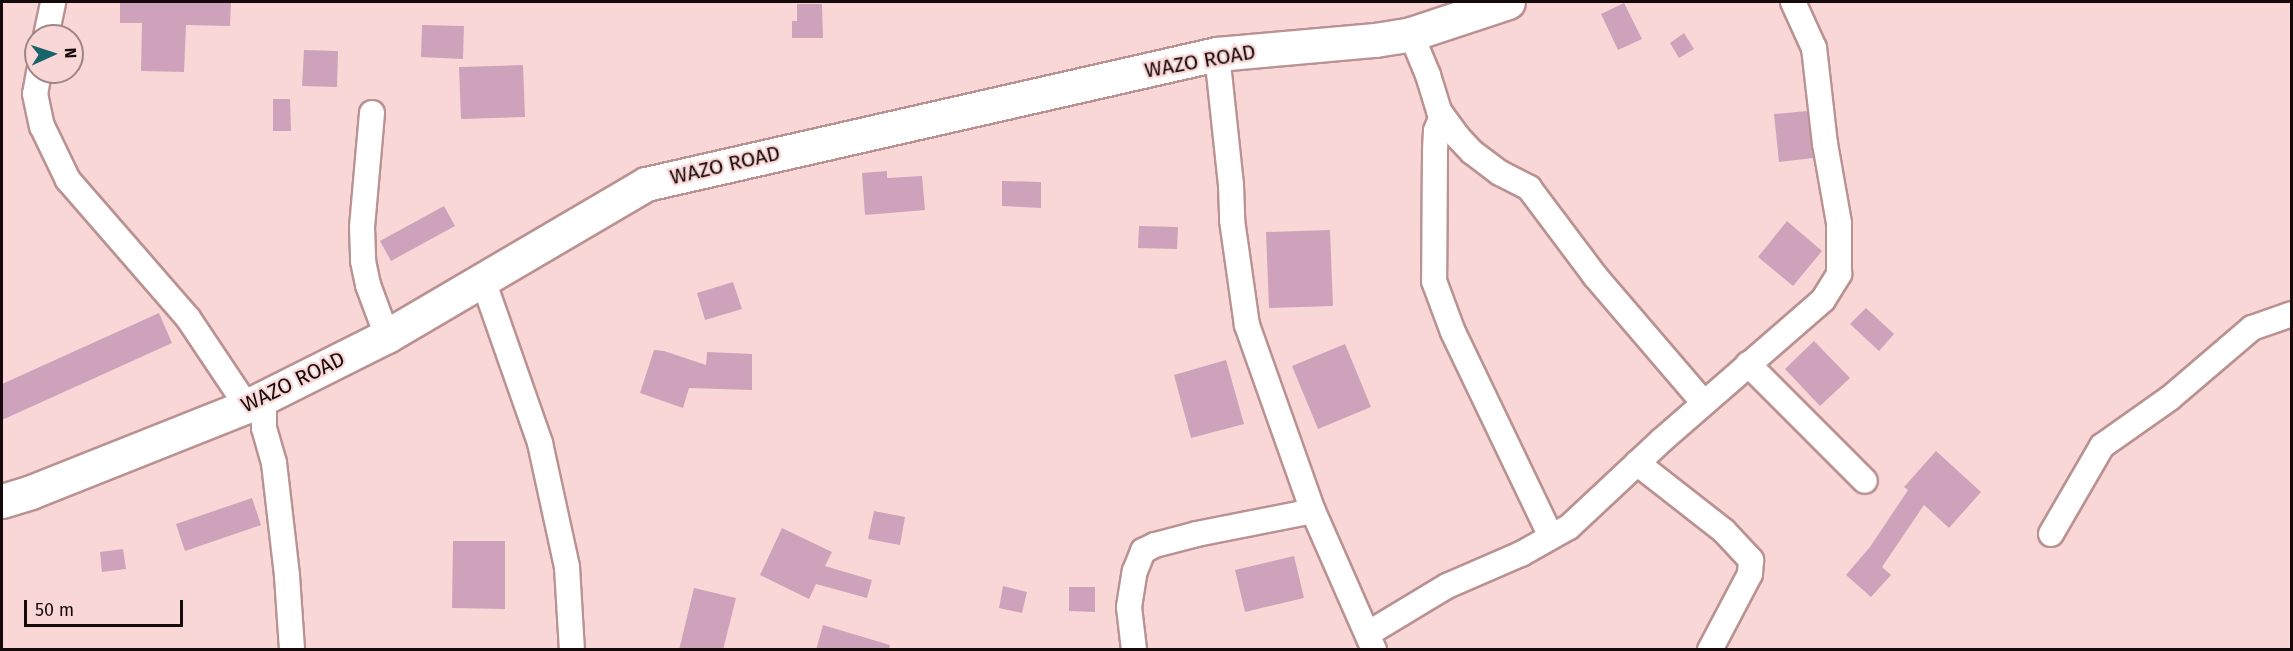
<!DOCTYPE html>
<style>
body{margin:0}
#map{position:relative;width:2293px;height:651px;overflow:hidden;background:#fad7d7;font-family:"Fira Sans",sans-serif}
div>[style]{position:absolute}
.building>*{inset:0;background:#cea2bb}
.roads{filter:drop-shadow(2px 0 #ba9292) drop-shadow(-2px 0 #ba9292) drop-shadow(0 2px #ba9292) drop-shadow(0 -2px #ba9292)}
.minor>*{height:24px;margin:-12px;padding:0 12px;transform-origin:12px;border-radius:12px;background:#fff}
.secondary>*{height:33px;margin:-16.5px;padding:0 16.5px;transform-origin:16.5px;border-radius:16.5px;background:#fff}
span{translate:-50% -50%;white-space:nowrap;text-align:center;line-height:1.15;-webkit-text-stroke:4.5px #fad7d7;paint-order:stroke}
.street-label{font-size:21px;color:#160909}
.frame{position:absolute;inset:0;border:3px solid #160909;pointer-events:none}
.north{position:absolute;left:24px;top:24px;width:60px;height:60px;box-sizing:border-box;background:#fad7d7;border:2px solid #9f8585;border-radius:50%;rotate:87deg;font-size:16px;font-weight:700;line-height:24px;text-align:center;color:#160909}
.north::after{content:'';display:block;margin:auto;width:21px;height:27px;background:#17646d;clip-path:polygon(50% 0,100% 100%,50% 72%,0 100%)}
.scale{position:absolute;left:24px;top:600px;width:159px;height:27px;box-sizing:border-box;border:3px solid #160909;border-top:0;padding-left:8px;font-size:18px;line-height:21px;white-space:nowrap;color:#160909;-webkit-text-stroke:4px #fad7d7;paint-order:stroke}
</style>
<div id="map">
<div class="building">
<div style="clip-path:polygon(120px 2px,231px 2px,230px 26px,186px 25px,184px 72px,141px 71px,142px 23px,120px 23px)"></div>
<div style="clip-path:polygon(1624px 3px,1642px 39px,1618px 50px,1601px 14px)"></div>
<div style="clip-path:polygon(797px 4px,822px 4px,823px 38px,792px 38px,792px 21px,797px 21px)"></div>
<div style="clip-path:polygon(422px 25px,464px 26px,463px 59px,421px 57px)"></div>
<div style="clip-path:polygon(1684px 33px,1694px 49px,1679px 58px,1670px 43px)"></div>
<div style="clip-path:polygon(304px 50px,338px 51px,337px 87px,302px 86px)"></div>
<div style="clip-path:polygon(523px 65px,525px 117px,461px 119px,459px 67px)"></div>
<div style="clip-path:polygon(273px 99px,290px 99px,291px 131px,273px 131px)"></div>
<div style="clip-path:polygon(1807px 111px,1813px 158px,1779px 162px,1774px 114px)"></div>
<div style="clip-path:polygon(887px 171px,887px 178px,922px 176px,925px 210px,865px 215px,862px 173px)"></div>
<div style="clip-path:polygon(1002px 181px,1041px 182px,1041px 208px,1002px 206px)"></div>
<div style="clip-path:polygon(444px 206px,455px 226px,391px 261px,380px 241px)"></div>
<div style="clip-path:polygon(1787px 221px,1822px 251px,1793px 286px,1758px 257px)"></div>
<div style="clip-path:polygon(1139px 226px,1178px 227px,1177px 249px,1138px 248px)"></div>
<div style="clip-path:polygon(1330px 230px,1333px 306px,1269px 308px,1266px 232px)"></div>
<div style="clip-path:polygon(733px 282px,742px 309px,705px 320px,697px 293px)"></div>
<div style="clip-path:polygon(1866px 308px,1894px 334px,1879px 351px,1850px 324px)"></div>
<div style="clip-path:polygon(159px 313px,172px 343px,2px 420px,2px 384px)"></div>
<div style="clip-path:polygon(1814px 341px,1850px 378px,1820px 406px,1785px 369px)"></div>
<div style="clip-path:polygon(1345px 344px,1371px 407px,1318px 429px,1292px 366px)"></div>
<div style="clip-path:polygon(654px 350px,664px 351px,706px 365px,707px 352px,752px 354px,752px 390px,689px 388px,683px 408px,640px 393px)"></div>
<div style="clip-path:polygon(1226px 360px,1244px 424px,1191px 438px,1174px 375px)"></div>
<div style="clip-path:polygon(1936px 451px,1981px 492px,1949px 528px,1924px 505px,1882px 567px,1891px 575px,1871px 597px,1846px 575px,1870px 547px,1908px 490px,1904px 487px)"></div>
<div style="clip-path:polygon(252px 498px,261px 525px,185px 551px,176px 524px)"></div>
<div style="clip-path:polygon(874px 511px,905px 517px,900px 545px,868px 539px)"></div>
<div style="clip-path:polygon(782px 528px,832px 552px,825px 566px,872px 580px,867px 598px,816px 584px,809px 599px,760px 575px)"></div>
<div style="clip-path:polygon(453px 541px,505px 541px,505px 609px,452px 608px)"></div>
<div style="clip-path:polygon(123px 549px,126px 569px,102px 572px,100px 552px)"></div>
<div style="clip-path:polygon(1294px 556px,1304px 598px,1245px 612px,1235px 570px)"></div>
<div style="clip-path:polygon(1003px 586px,1027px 592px,1022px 613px,999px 608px)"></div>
<div style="clip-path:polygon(1069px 587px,1095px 587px,1095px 612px,1069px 611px)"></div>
<div style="clip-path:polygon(694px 588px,736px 598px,723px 650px,679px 650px)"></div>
<div style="clip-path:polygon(823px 625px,890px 645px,889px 650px,816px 650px)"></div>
</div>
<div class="roads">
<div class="minor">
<div style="left:1411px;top:34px;width:44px;rotate:67.5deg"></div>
<div style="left:1428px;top:75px;width:38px;rotate:73deg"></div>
<div style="left:1439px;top:111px;width:31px;rotate:54deg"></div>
<div style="left:1457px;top:136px;width:22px;rotate:47deg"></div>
<div style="left:1472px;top:152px;width:35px;rotate:37deg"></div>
<div style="left:1500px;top:173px;width:33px;rotate:27deg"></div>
<div style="left:1529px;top:188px;width:110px;rotate:53.1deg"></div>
<div style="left:1595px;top:276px;width:167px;rotate:49.4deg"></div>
<div style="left:46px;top:36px;width:35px;rotate:-78deg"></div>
<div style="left:1217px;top:54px;width:132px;rotate:83.9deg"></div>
<div style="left:1231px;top:185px;width:35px;rotate:88deg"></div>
<div style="left:1232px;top:220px;width:106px;rotate:81.9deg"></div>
<div style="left:1247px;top:325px;width:197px;rotate:70.5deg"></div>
<div style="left:1313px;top:511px;width:152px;rotate:66.3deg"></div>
<div style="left:39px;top:72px;width:22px;rotate:100deg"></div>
<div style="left:35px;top:94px;width:33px;rotate:78deg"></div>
<div style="left:42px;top:126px;width:60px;rotate:64.3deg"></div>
<div style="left:68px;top:180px;width:183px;rotate:49deg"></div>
<div style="left:188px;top:318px;width:106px;rotate:56.2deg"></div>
<div style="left:372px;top:113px;width:114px;rotate:95deg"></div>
<div style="left:362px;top:227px;width:34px;rotate:88deg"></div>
<div style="left:363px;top:261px;width:25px;rotate:78deg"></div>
<div style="left:368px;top:285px;width:54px;rotate:69.6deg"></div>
<div style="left:1442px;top:116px;width:16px;rotate:112deg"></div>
<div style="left:1436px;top:131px;width:21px;rotate:93deg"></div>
<div style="left:1435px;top:152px;width:129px;rotate:90.4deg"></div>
<div style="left:1434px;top:281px;width:54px;rotate:69.6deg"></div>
<div style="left:1453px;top:332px;width:227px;rotate:64.4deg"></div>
<div style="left:483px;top:280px;width:173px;rotate:70.7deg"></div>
<div style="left:540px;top:443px;width:127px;rotate:77.7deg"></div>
<div style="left:567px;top:567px;width:83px;rotate:86.6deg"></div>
<div style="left:1748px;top:364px;width:165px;rotate:45deg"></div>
<div style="left:264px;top:397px;width:31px;rotate:90deg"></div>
<div style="left:264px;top:428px;width:36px;rotate:74deg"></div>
<div style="left:274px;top:463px;width:114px;rotate:83.4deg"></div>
<div style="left:287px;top:576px;width:74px;rotate:86.1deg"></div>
<div style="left:1637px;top:463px;width:110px;rotate:38deg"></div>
<div style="left:1724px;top:531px;width:40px;rotate:47deg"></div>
<div style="left:1751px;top:560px;width:14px;rotate:94deg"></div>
<div style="left:1750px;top:574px;width:86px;rotate:117.8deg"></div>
<div style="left:2051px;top:534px;width:102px;rotate:-59.9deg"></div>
<div style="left:2102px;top:446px;width:83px;rotate:-35.2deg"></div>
<div style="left:2170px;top:398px;width:108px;rotate:-40.5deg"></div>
<div style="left:2252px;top:328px;width:42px;rotate:-19.3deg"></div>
<div style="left:1369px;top:633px;width:91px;rotate:-31.1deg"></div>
<div style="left:1447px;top:586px;width:81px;rotate:-23.4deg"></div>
<div style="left:1521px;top:554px;width:55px;rotate:-29.4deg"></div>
<div style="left:1569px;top:527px;width:127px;rotate:-43.1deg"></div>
<div style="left:1662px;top:440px;width:213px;rotate:-41deg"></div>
<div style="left:1823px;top:300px;width:31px;rotate:-58deg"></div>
<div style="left:1839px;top:274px;width:51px;rotate:-90deg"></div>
<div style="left:1839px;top:223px;width:80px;rotate:-100deg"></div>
<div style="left:1825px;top:144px;width:97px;rotate:-96.5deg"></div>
<div style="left:1814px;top:48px;width:51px;rotate:-114.5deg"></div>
<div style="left:1134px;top:650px;width:43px;rotate:-96.6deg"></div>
<div style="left:1129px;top:607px;width:36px;rotate:-81deg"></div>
<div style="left:1135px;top:571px;width:22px;rotate:-68deg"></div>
<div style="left:1143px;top:551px;width:13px;rotate:-27deg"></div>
<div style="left:1155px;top:545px;width:43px;rotate:-14.7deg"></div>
<div style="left:1197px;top:534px;width:118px;rotate:-11.2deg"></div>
</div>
<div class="secondary">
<div style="left:2px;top:501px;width:30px;rotate:-17deg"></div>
<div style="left:31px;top:492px;width:232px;rotate:-21.7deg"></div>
<div style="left:247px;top:406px;width:157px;rotate:-26.6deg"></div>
<div style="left:387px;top:336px;width:300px;rotate:-30.4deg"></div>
<div style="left:646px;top:184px;width:586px;rotate:-12.83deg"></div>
<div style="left:1217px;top:54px;width:159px;rotate:-5.1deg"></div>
<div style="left:1375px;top:40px;width:36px;rotate:-9deg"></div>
<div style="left:1411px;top:34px;width:102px;rotate:-18.3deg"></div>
</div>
</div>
<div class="street-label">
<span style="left:1200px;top:61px;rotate:-10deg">WAZO ROAD</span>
<span style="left:725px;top:165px;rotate:-13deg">WAZO ROAD</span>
<span style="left:293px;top:382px;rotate:-26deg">WAZO ROAD</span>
</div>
<div class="frame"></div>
<div class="north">N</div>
<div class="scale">50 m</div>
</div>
